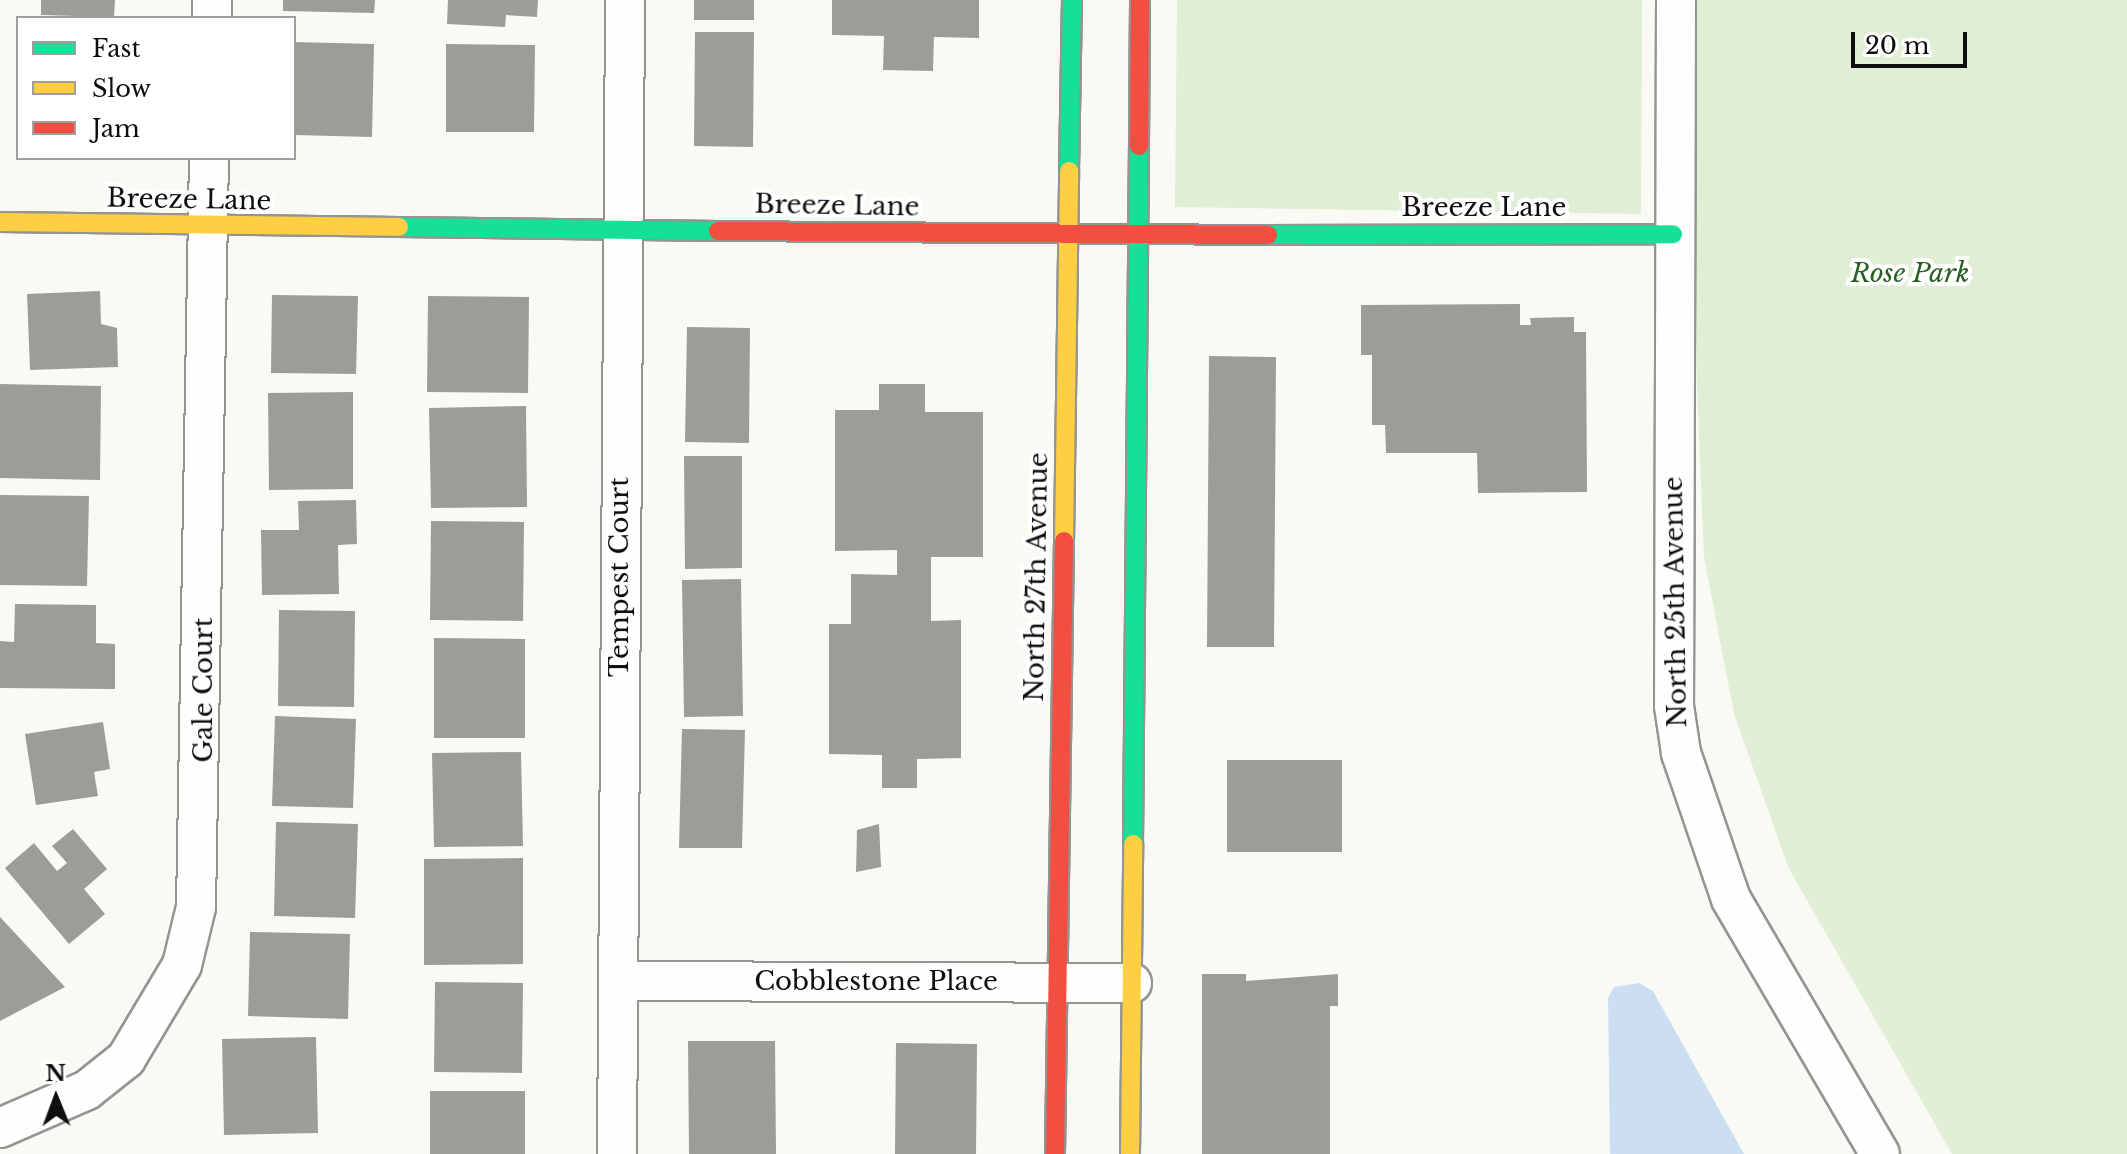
<!DOCTYPE html>
<style>
body{margin:0}
#map{position:relative;width:2127px;height:1154px;overflow:hidden;background:#fafaf4;font-family:"Libre Baskerville",serif}
div>[style]{position:absolute}
.green>*{inset:0;background:#e0eed5}
.water>*{inset:0;background:#ccdff2}
.building>*{inset:0;background:#9e9c99}
.roads{filter:drop-shadow(2px 0 #949492) drop-shadow(-2px 0 #949492) drop-shadow(0 2px #949492) drop-shadow(0 -2px #949492)}
.street>*{height:38px;margin:-19px;padding:0 19px;transform-origin:19px;border-radius:19px;background:#fefefd}
.fast>*{height:18px;margin:-9px;padding:0 9px;transform-origin:9px;border-radius:9px;background:#16e098}
.slow>*{height:18px;margin:-9px;padding:0 9px;transform-origin:9px;border-radius:9px;background:#ffcf43}
.jam>*{height:18px;margin:-9px;padding:0 9px;transform-origin:9px;border-radius:9px;background:#f24e42}
span{translate:-50% -50%;white-space:nowrap;text-align:center;line-height:1.15;-webkit-text-stroke:8px #fff;paint-order:stroke}
.street-label{font-size:26px;color:#0e0e0e}
.park-label{font-size:26px;color:#285f24;font-style:italic}
.legend{position:absolute;left:16px;top:16px;width:280px;height:144px;box-sizing:border-box;background:#fff;border:2px solid #9f9f9f;margin:0;padding:10px 14px;list-style:none;font-size:24px;color:#0e0e0e}
.legend li{display:flex;align-items:center;gap:16px;height:40px}
.legend b{width:40px;border:2px solid #9f9f9f}
.north{position:absolute;left:16px;top:1058px;width:80px;height:80px;-webkit-text-stroke:6px #fff;paint-order:stroke;rotate:359deg;font-size:22px;font-weight:700;line-height:32px;text-align:center;color:#0e0e0e}
.north::after{content:'';display:block;margin:auto;width:28px;height:36px;background:#0e0e0e;clip-path:polygon(50% 0,100% 100%,50% 72%,0 100%)}
.scale{position:absolute;left:1851px;top:32px;width:116px;height:36px;box-sizing:border-box;border:4px solid #0e0e0e;border-top:0;padding-left:10px;font-size:24px;line-height:28px;white-space:nowrap;color:#0e0e0e;-webkit-text-stroke:6px #fff;paint-order:stroke}
</style>
<div id="map">
<div class="green">
<div style="clip-path:polygon(1177px 0,1642px 0,1641px 214px,1175px 207px)"></div>
<div style="clip-path:polygon(1694px 0,2127px 0,2127px 1154px,1952px 1154px,1789px 869px,1734px 714px,1704px 557px,1691px 238px)"></div>
</div>
<div class="water">
<div style="clip-path:polygon(1639px 983px,1653px 991px,1744px 1154px,1610px 1154px,1608px 998px,1614px 987px)"></div>
</div>
<div class="building">
<div style="clip-path:polygon(41px 0,115px 0,114px 17px,41px 15px)"></div>
<div style="clip-path:polygon(283px 0,375px 0,374px 13px,283px 11px)"></div>
<div style="clip-path:polygon(448px 0,538px 0,537px 17px,506px 15px,505px 27px,447px 24px)"></div>
<div style="clip-path:polygon(694px 0,754px 0,754px 20px,694px 20px)"></div>
<div style="clip-path:polygon(832px 0,979px 0,979px 38px,934px 37px,933px 71px,883px 70px,884px 36px,832px 35px)"></div>
<div style="clip-path:polygon(695px 32px,754px 32px,753px 147px,694px 146px)"></div>
<div style="clip-path:polygon(294px 42px,374px 44px,372px 137px,294px 135px)"></div>
<div style="clip-path:polygon(446px 44px,535px 45px,534px 132px,446px 132px)"></div>
<div style="clip-path:polygon(100px 291px,101px 324px,117px 328px,118px 367px,30px 370px,27px 294px)"></div>
<div style="clip-path:polygon(272px 295px,358px 296px,356px 374px,271px 373px)"></div>
<div style="clip-path:polygon(428px 296px,529px 297px,528px 393px,427px 392px)"></div>
<div style="clip-path:polygon(1520px 304px,1520px 325px,1531px 325px,1530px 318px,1574px 317px,1574px 332px,1586px 332px,1587px 492px,1478px 493px,1477px 453px,1386px 453px,1385px 425px,1372px 425px,1372px 355px,1361px 355px,1361px 305px)"></div>
<div style="clip-path:polygon(687px 327px,750px 328px,749px 443px,685px 442px)"></div>
<div style="clip-path:polygon(1209px 356px,1276px 357px,1274px 647px,1207px 647px)"></div>
<div style="clip-path:polygon(0 384px,101px 386px,100px 480px,0 478px)"></div>
<div style="clip-path:polygon(879px 384px,925px 384px,925px 412px,983px 412px,983px 557px,931px 557px,931px 621px,961px 620px,961px 758px,917px 759px,917px 788px,882px 788px,882px 755px,829px 754px,829px 624px,851px 624px,851px 574px,897px 575px,897px 550px,835px 551px,835px 410px,879px 410px)"></div>
<div style="clip-path:polygon(353px 392px,353px 489px,269px 490px,268px 393px)"></div>
<div style="clip-path:polygon(526px 406px,527px 507px,431px 508px,429px 408px)"></div>
<div style="clip-path:polygon(684px 456px,742px 456px,742px 568px,685px 569px)"></div>
<div style="clip-path:polygon(0 495px,89px 496px,87px 586px,0 585px)"></div>
<div style="clip-path:polygon(356px 500px,357px 544px,338px 545px,339px 594px,262px 595px,261px 530px,299px 530px,298px 501px)"></div>
<div style="clip-path:polygon(431px 521px,524px 522px,523px 621px,430px 620px)"></div>
<div style="clip-path:polygon(741px 579px,743px 716px,684px 717px,682px 580px)"></div>
<div style="clip-path:polygon(15px 604px,96px 605px,96px 643px,115px 644px,115px 689px,0 688px,0 641px,14px 642px)"></div>
<div style="clip-path:polygon(279px 610px,355px 611px,354px 707px,278px 706px)"></div>
<div style="clip-path:polygon(434px 638px,525px 639px,525px 738px,434px 738px)"></div>
<div style="clip-path:polygon(275px 716px,356px 719px,353px 808px,272px 806px)"></div>
<div style="clip-path:polygon(103px 722px,110px 769px,94px 772px,98px 796px,36px 805px,25px 734px)"></div>
<div style="clip-path:polygon(682px 729px,745px 730px,742px 848px,679px 848px)"></div>
<div style="clip-path:polygon(521px 752px,523px 846px,434px 847px,432px 753px)"></div>
<div style="clip-path:polygon(1227px 760px,1342px 760px,1342px 852px,1227px 852px)"></div>
<div style="clip-path:polygon(276px 822px,358px 824px,355px 918px,274px 916px)"></div>
<div style="clip-path:polygon(879px 824px,881px 867px,856px 872px,857px 830px)"></div>
<div style="clip-path:polygon(73px 829px,107px 869px,84px 889px,105px 914px,69px 944px,5px 868px,34px 843px,57px 871px,67px 863px,52px 846px)"></div>
<div style="clip-path:polygon(523px 858px,523px 964px,424px 965px,424px 859px)"></div>
<div style="clip-path:polygon(0 917px,65px 987px,0 1021px)"></div>
<div style="clip-path:polygon(250px 932px,350px 934px,348px 1019px,248px 1016px)"></div>
<div style="clip-path:polygon(1202px 974px,1246px 974px,1246px 981px,1338px 974px,1338px 1006px,1330px 1006px,1330px 1154px,1202px 1154px)"></div>
<div style="clip-path:polygon(435px 982px,523px 983px,522px 1073px,434px 1072px)"></div>
<div style="clip-path:polygon(316px 1037px,318px 1133px,224px 1135px,222px 1039px)"></div>
<div style="clip-path:polygon(688px 1041px,775px 1041px,776px 1154px,689px 1154px)"></div>
<div style="clip-path:polygon(896px 1043px,977px 1044px,976px 1154px,895px 1154px)"></div>
<div style="clip-path:polygon(430px 1091px,525px 1091px,525px 1154px,430px 1154px)"></div>
</div>
<div class="roads">
<div class="street">
<div style="left:1676px;top:0;width:706px;rotate:90.16deg"></div>
<div style="left:1674px;top:706px;width:48px;rotate:81.5deg"></div>
<div style="left:1681px;top:753px;width:154px;rotate:71.1deg"></div>
<div style="left:1731px;top:899px;width:295px;rotate:59.7deg"></div>
<div style="left:212px;top:18px;width:18px;rotate:-90deg"></div>
<div style="left:620px;top:981px;width:512px;rotate:0.22deg"></div>
<div style="left:0;top:1128px;width:95px;rotate:-23.6deg"></div>
<div style="left:87px;top:1090px;width:50px;rotate:-38.5deg"></div>
<div style="left:126px;top:1059px;width:109px;rotate:-59.2deg"></div>
<div style="left:182px;top:965px;width:60px;rotate:-76.4deg"></div>
<div style="left:196px;top:907px;width:749px;rotate:-89.01deg"></div>
<div style="left:617px;top:1154px;width:1154px;rotate:-89.6deg"></div>
</div>
<div class="fast">
<div style="left:1069px;top:171px;width:171px;rotate:-89deg"></div>
<div style="left:399px;top:227px;width:319px;rotate:0.7deg"></div>
<div style="left:1268px;top:235px;width:405px;rotate:-0.1deg"></div>
<div style="left:1133px;top:844px;width:698px;rotate:-89.51deg"></div>
</div>
<div class="slow">
<div style="left:0;top:222px;width:399px;rotate:0.7deg"></div>
<div style="left:1064px;top:541px;width:370px;rotate:-89.2deg"></div>
<div style="left:1130px;top:1154px;width:310px;rotate:-89.4deg"></div>
</div>
<div class="jam">
<div style="left:1139px;top:146px;width:146px;rotate:-89.6deg"></div>
<div style="left:718px;top:231px;width:550px;rotate:0.42deg"></div>
<div style="left:1055px;top:1154px;width:613px;rotate:-89.16deg"></div>
</div>
</div>
<div class="street-label">
<span style="left:189px;top:200px;rotate:1deg">Breeze Lane</span>
<span style="left:837px;top:206px;rotate:1deg">Breeze Lane</span>
<span style="left:1484px;top:208px">Breeze Lane</span>
<span style="left:620px;top:577px;rotate:-90deg">Tempest Court</span>
<span style="left:1037px;top:577px;rotate:-89deg">North 27th Avenue</span>
<span style="left:1676px;top:602px;rotate:-91deg">North 25th Avenue</span>
<span style="left:204px;top:690px;rotate:-90deg">Gale Court</span>
<span style="left:876px;top:982px">Cobblestone Place</span>
</div>
<div class="park-label">
<span style="left:1910px;top:274px">Rose Park</span>
</div>
<ul class="legend">
<li><b style="height:10px;background:#16e098"></b>Fast</li>
<li><b style="height:10px;background:#ffcf43"></b>Slow</li>
<li><b style="height:10px;background:#f24e42"></b>Jam</li>
</ul>
<div class="north">N</div>
<div class="scale">20 m</div>
</div>
